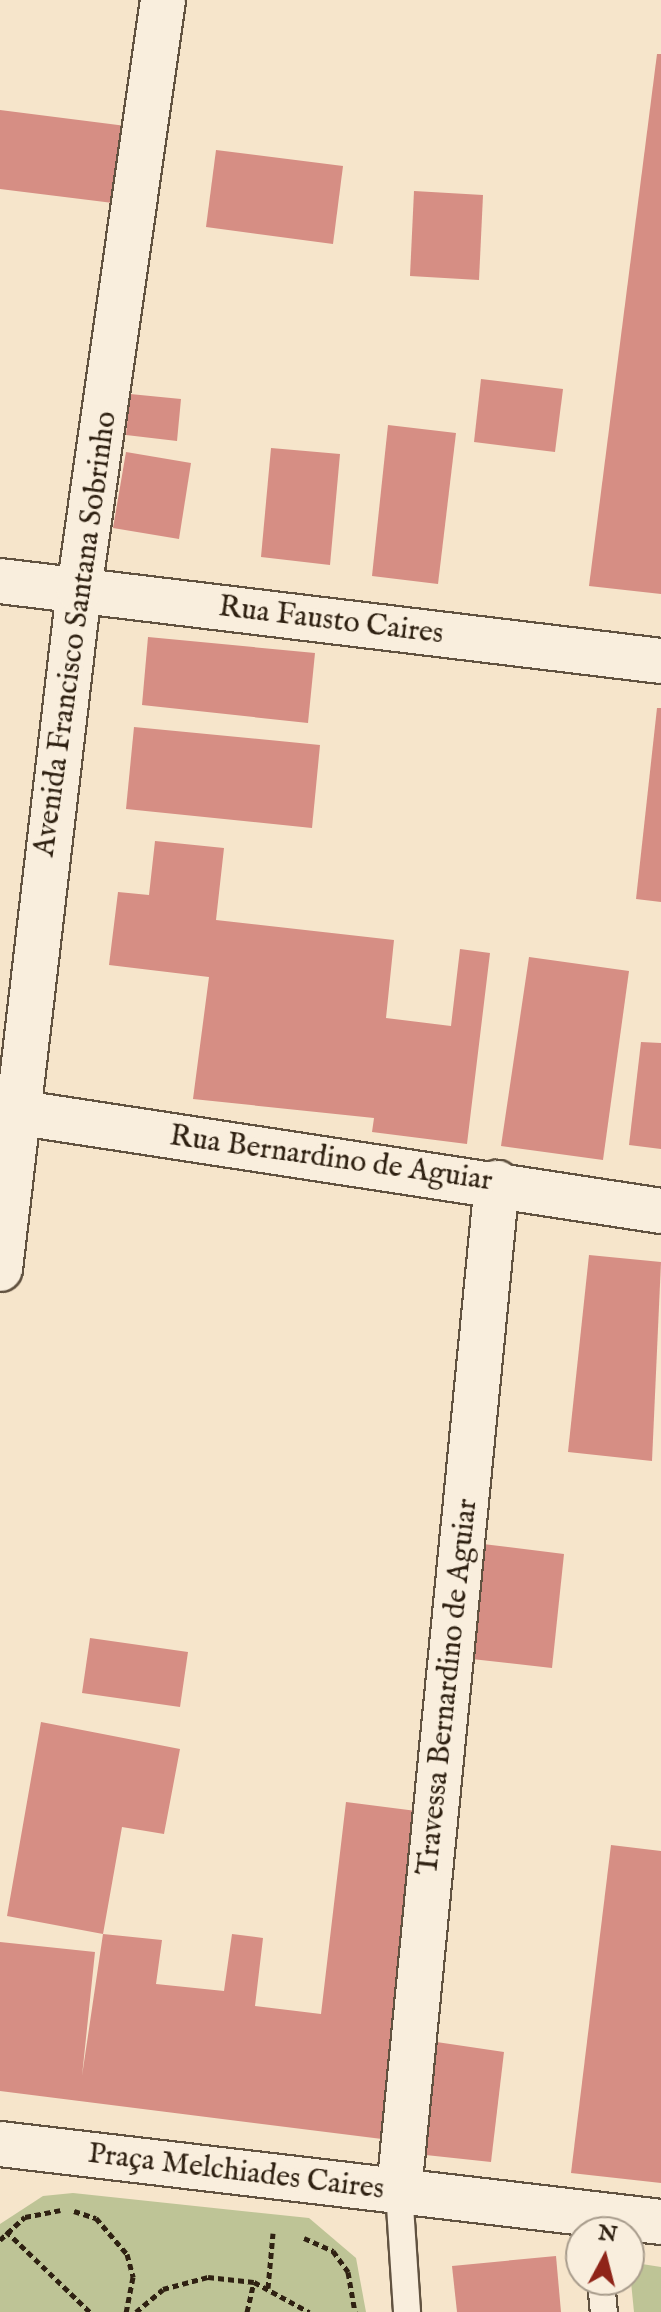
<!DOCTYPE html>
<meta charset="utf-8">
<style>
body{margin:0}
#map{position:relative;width:661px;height:2312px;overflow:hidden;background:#f6e5cb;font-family:"IM FELL English",serif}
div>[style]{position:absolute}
.green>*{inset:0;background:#bec496}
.building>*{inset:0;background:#d68e84}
.path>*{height:5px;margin-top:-2.5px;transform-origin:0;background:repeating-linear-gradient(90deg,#2f2112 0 6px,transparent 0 10px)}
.roads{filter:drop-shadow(2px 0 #615240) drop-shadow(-2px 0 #615240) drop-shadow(0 2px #615240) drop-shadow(0 -2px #615240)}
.lane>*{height:26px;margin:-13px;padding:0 13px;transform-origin:13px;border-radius:13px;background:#f9eedd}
.street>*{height:44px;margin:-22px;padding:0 22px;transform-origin:22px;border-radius:22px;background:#f9eedd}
.secondary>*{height:44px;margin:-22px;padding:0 22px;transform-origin:22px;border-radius:22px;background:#f9eedd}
span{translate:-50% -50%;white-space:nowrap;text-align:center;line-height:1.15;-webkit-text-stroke:8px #f9eedd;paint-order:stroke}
.street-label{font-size:30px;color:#2f2112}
.north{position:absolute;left:565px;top:2216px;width:80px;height:80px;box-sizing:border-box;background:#f9eedd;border:2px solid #a89c8c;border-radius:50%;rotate:7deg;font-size:22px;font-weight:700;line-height:32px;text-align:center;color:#2f2112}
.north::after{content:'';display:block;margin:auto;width:28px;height:36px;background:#8f2418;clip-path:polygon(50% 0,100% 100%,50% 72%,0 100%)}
</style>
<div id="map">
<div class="green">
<div style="clip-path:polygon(73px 2193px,309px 2218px,356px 2258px,366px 2312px,0 2312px,0 2224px,43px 2196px)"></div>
<div style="clip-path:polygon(629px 2262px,661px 2267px,661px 2312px,634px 2312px)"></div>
</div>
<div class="building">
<div style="clip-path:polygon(657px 54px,661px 54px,661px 594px,589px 586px)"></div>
<div style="clip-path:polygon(0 110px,126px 126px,121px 204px,0 189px)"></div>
<div style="clip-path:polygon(216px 150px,343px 166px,333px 244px,206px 227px)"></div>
<div style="clip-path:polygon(414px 191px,483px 195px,479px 280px,410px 276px)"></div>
<div style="clip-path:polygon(481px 379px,563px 389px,555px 452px,474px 442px)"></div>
<div style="clip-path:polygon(130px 394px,181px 399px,177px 441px,126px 435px)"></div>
<div style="clip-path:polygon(388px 425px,456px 433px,438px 584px,372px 576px)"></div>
<div style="clip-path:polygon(271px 448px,340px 454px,330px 565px,261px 557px)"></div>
<div style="clip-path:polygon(126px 452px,191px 463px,179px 539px,113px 528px)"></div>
<div style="clip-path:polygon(148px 637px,315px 653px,308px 723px,142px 705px)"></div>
<div style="clip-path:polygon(657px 708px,661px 708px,661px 902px,636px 899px)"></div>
<div style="clip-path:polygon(134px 727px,320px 745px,312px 828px,126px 809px)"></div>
<div style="clip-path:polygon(155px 841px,224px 848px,216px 920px,394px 940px,386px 1018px,451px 1026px,460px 949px,490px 953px,467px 1144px,372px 1132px,374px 1118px,193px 1099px,209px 977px,109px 965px,118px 892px,149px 895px)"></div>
<div style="clip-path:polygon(529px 957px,629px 971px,603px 1160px,501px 1146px)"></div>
<div style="clip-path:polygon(641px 1042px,661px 1043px,661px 1149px,629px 1145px)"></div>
<div style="clip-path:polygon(589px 1255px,661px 1262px,652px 1461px,568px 1452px)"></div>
<div style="clip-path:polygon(483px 1544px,564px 1554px,552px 1668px,472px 1659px)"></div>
<div style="clip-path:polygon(90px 1638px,188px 1652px,180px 1707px,82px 1693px)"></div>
<div style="clip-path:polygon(41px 1722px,180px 1749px,164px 1834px,122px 1827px,103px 1934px,7px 1916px)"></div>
<div style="clip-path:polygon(346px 1802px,432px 1813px,390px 2140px,0 2091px,0 1942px,95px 1952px,82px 2076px,103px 1934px,162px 1940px,156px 1984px,224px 1991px,232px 1934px,263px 1938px,255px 2006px,321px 2014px)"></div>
<div style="clip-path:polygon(611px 1845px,661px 1851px,661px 2183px,571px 2173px)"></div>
<div style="clip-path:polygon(423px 2040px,504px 2052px,491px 2162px,407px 2153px)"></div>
<div style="clip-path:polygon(556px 2256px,561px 2312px,457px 2312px,452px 2266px)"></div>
</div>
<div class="path">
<div style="left:74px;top:2211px;width:23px;rotate:18deg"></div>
<div style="left:96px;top:2218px;width:48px;rotate:49.3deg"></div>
<div style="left:127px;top:2254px;width:24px;rotate:75deg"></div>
<div style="left:133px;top:2277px;width:36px;rotate:101deg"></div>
<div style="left:6px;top:2231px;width:117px;rotate:44deg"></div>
<div style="left:304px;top:2238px;width:32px;rotate:24deg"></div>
<div style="left:333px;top:2251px;width:26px;rotate:54deg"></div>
<div style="left:348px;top:2272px;width:41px;rotate:80.1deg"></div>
<div style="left:0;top:2240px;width:34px;rotate:-43deg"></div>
<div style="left:25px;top:2217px;width:36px;rotate:-11deg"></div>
<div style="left:268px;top:2288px;width:55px;rotate:-84.8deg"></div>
<div style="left:136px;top:2312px;width:35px;rotate:-40deg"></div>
<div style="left:163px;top:2289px;width:47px;rotate:-14.9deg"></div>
<div style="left:208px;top:2277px;width:46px;rotate:6.2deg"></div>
<div style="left:254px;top:2282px;width:63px;rotate:28.6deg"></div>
<div style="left:247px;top:2312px;width:31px;rotate:-77deg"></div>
</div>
<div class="roads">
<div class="lane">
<div style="left:399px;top:2191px;width:121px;rotate:86.2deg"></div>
<div style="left:601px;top:2280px;width:32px;rotate:85deg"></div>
</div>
<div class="street">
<div style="left:0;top:581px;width:666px;rotate:6.9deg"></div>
<div style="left:399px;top:2191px;width:1013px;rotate:-84.45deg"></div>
</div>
<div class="secondary">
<div style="left:15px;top:1112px;width:654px;rotate:8.71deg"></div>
<div style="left:0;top:1269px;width:684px;rotate:-83.36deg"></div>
<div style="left:79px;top:590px;width:596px;rotate:-81.9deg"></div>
<div style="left:0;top:2144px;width:666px;rotate:6.73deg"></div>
</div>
</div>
<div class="street-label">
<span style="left:331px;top:621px;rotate:7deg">Rua Fausto Caires</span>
<span style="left:76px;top:634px;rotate:-82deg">Avenida Francisco Santana Sobrinho</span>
<span style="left:331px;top:1159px;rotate:8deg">Rua Bernardino de Aguiar</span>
<span style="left:448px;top:1687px;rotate:-84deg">Travessa Bernardino de Aguiar</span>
<span style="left:236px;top:2172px;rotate:7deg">Praça Melchiades Caires</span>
</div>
<div class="north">N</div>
</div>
